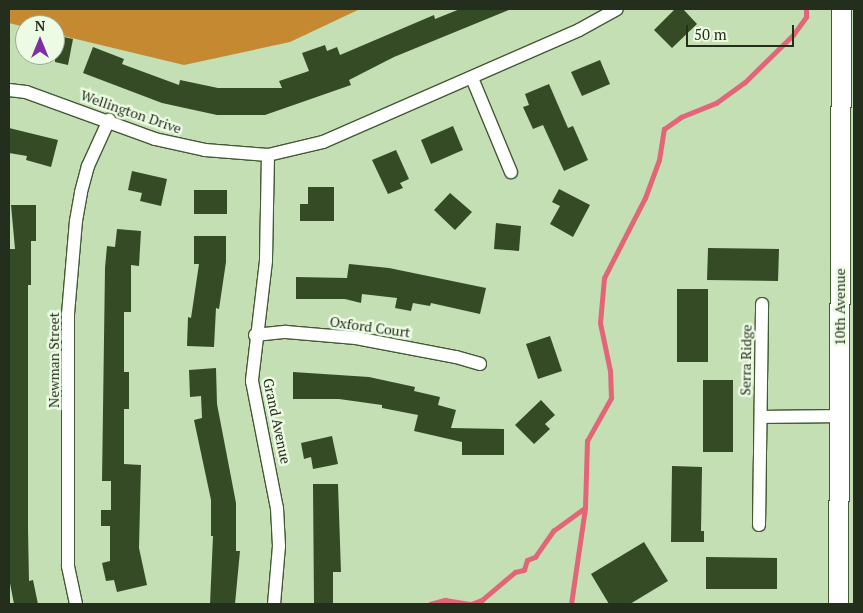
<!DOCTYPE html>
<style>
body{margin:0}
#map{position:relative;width:863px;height:613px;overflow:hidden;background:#c4dfb3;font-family:"PT Serif",serif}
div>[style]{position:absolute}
.forest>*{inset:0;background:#c58a31}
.stream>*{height:4.5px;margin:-2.25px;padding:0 2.25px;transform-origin:2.25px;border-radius:2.25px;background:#e26678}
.building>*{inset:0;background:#354b26}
.roads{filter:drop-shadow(1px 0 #435a34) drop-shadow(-1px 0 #435a34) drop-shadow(0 1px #435a34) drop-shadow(0 -1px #435a34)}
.street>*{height:12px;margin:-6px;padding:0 6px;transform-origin:6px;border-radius:6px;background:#fff}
.secondary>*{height:19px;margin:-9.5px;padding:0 9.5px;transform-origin:9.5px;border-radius:9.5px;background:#fff}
span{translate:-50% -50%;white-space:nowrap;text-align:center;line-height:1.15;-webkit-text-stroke:5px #edfbe5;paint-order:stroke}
.street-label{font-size:14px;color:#242e1d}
.frame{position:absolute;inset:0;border:10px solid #242e1d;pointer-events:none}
.north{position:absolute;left:15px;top:15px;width:50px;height:50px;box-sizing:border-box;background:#edfbe5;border:1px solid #9da995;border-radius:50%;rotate:0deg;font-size:14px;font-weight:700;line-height:20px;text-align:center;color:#242e1d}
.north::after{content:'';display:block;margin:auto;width:18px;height:22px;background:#7e2fa0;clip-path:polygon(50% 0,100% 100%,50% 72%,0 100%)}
.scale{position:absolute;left:686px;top:25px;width:108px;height:22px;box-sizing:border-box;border:2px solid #242e1d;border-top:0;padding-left:6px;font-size:15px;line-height:18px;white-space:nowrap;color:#242e1d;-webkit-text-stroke:4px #edfbe5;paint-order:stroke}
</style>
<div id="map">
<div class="forest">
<div style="clip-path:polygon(9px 9px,360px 9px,290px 42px,184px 65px,55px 34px,55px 25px,25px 27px,9px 23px)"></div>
</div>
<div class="stream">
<div style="left:430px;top:604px;width:16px;rotate:-15deg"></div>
<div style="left:445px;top:600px;width:26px;rotate:9deg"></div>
<div style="left:471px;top:604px;width:12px;rotate:-20deg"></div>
<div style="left:482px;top:600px;width:43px;rotate:-40.3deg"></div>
<div style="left:515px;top:572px;width:9px;rotate:-13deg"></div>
<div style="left:524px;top:570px;width:10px;rotate:-73deg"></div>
<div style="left:527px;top:560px;width:9px;rotate:-21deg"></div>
<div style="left:535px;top:557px;width:32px;rotate:-55deg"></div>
<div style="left:553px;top:531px;width:39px;rotate:-36deg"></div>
<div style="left:571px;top:604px;width:97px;rotate:-81.7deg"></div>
<div style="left:585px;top:508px;width:67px;rotate:-88.3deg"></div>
<div style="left:587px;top:441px;width:49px;rotate:-60.8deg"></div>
<div style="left:611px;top:398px;width:27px;rotate:-92deg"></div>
<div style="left:610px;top:371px;width:49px;rotate:-101.8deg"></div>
<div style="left:600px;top:323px;width:45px;rotate:-84.9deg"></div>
<div style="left:604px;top:278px;width:90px;rotate:-62.9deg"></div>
<div style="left:645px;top:198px;width:40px;rotate:-69.8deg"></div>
<div style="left:659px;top:160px;width:31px;rotate:-81deg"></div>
<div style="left:664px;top:129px;width:21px;rotate:-35deg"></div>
<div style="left:681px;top:117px;width:38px;rotate:-22deg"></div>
<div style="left:716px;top:103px;width:34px;rotate:-36deg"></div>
<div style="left:744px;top:83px;width:69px;rotate:-44.4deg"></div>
<div style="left:793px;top:35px;width:22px;rotate:-54deg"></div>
<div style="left:806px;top:17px;width:8px;rotate:-90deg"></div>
</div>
<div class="building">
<div style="clip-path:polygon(460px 9px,511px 9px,394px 57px,349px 80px,351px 85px,265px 115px,217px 115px,162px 103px,83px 73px,93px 47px,124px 59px,122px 64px,179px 85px,180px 80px,218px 88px,282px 88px,279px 81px,309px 71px,302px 53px,325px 45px,327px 51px,337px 47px,340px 55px,434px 15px,435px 19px)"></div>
<div style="clip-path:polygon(675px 9px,683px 9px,697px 24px,672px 48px,654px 30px)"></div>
<div style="clip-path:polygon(55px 35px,73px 39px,68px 65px,55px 62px)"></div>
<div style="clip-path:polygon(600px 60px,610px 84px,582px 96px,571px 72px)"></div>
<div style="clip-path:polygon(549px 84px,568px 128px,573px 126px,588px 160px,564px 171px,543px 125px,533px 129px,523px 107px,529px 105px,525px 94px)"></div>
<div style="clip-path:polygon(453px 126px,463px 150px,431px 164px,421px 140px)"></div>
<div style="clip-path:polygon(9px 128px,58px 140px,51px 167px,26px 160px,27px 156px,9px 153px)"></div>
<div style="clip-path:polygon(396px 150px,409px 179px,400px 183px,403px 188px,388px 194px,372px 160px)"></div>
<div style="clip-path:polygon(132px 171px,167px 179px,161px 206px,140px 201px,142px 193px,128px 190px)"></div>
<div style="clip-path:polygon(308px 187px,334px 187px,334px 221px,300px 221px,300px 204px,308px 204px)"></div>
<div style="clip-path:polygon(559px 189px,590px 205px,573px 237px,550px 224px,560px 206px,552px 202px)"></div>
<div style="clip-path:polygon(194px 190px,227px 190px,227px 214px,194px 214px)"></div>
<div style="clip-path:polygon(450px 193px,472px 212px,455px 230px,434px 210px)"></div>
<div style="clip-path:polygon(11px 205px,36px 205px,36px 241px,31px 241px,31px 285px,28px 285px,28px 530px,29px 581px,33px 580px,38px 604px,14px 604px,9px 578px,9px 249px,15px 249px)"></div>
<div style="clip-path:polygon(496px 223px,521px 226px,519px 251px,494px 249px)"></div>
<div style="clip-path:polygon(117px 229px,141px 231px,139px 266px,131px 265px,131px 312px,124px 312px,124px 372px,129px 372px,129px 409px,124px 409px,124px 464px,141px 465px,139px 548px,147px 585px,117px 592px,114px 580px,106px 581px,102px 563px,110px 561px,110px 526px,101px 526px,101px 510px,111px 510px,111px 481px,102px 481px,105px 268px,107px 246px,115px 247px)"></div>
<div style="clip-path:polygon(194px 236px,226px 236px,226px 262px,219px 309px,216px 308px,214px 347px,187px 346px,188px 317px,191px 318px,199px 264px,194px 264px)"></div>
<div style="clip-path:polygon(708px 248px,779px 249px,778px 281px,707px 280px)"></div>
<div style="clip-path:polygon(349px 264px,389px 268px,486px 288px,480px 314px,431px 303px,430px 306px,413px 303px,411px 311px,395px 308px,397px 298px,362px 294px,361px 303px,345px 299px,296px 299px,296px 277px,347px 278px)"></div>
<div style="clip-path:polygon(677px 289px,708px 289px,708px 362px,677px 362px)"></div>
<div style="clip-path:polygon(550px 336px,562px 371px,538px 379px,526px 344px)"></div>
<div style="clip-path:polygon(216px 368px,217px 404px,236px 503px,236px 551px,240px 551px,235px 604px,210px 604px,213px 536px,211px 536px,211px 500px,194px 420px,202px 418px,201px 396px,190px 397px,189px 370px)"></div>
<div style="clip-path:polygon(293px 372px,369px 377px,415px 387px,414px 391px,440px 397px,438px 405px,456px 410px,451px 428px,504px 429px,504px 455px,462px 455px,462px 442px,414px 431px,418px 415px,382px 408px,382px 405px,339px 399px,293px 399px)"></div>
<div style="clip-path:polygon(703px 380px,733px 380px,733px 452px,703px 452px)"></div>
<div style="clip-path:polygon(541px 400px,555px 415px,545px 424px,550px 429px,534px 444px,515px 425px)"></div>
<div style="clip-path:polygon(332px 436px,338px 464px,313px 469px,311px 457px,304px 459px,301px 443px)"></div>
<div style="clip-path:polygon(672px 466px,702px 467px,701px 531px,704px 531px,704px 542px,671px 542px)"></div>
<div style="clip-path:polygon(313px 484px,338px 484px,341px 572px,333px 572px,333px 604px,314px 604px)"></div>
<div style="clip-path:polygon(644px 542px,668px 581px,630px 604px,609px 604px,591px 574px)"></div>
<div style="clip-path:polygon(706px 557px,777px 558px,777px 589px,706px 589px)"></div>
</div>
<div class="roads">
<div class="street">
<div style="left:472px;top:78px;width:102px;rotate:67.5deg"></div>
<div style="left:9px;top:90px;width:17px;rotate:7deg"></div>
<div style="left:26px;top:92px;width:137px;rotate:20deg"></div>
<div style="left:155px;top:139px;width:51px;rotate:12.4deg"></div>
<div style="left:205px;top:150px;width:63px;rotate:4.5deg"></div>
<div style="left:268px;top:155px;width:57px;rotate:-13.3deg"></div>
<div style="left:323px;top:142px;width:279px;rotate:-23.6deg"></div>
<div style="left:579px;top:30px;width:43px;rotate:-28.9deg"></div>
<div style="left:268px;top:155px;width:106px;rotate:91.1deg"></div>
<div style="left:266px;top:261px;width:121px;rotate:96.7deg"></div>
<div style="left:252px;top:381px;width:129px;rotate:78.9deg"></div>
<div style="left:277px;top:508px;width:38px;rotate:87deg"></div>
<div style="left:279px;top:546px;width:58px;rotate:94.9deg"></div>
<div style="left:255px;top:335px;width:31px;rotate:-6deg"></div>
<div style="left:286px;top:332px;width:70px;rotate:4.9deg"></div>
<div style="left:356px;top:338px;width:102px;rotate:10.8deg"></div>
<div style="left:456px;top:357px;width:25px;rotate:16deg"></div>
<div style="left:761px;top:417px;width:80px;rotate:-0.7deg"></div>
<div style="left:759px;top:525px;width:221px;rotate:-89.2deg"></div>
<div style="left:76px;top:604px;width:39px;rotate:-102deg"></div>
<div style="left:68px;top:566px;width:252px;rotate:-90deg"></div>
<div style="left:68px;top:314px;width:93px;rotate:-85.1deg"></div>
<div style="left:76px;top:221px;width:29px;rotate:-80deg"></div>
<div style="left:81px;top:192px;width:27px;rotate:-75deg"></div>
<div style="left:88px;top:166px;width:51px;rotate:-65.5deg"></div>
</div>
<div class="secondary">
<div style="left:838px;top:604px;width:595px;rotate:-89.71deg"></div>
</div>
</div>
<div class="street-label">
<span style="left:131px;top:112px;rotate:19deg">Wellington Drive</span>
<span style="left:840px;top:307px;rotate:-90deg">10th Avenue</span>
<span style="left:370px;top:327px;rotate:8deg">Oxford Court</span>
<span style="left:54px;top:360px;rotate:-90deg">Newman Street</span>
<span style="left:746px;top:360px;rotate:-89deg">Serra Ridge</span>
<span style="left:277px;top:421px;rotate:78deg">Grand Avenue</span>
</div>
<div class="frame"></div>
<div class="north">N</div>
<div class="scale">50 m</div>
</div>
